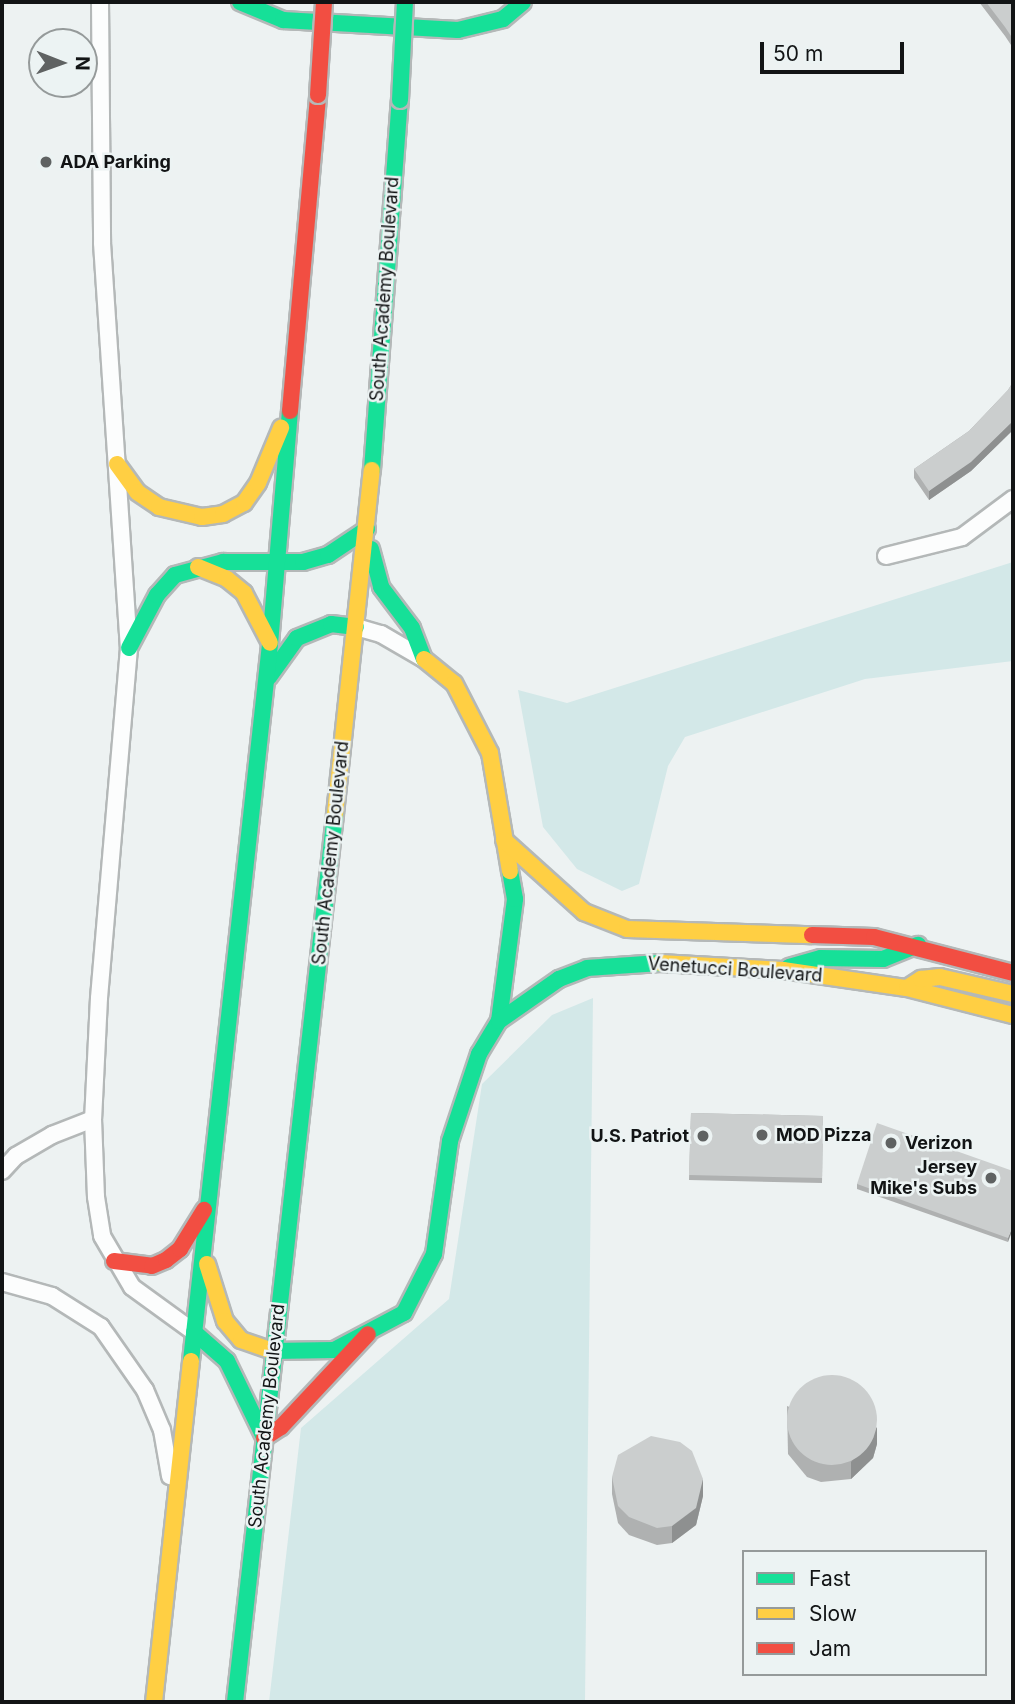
<!DOCTYPE html>
<style>
body{margin:0}
#map{position:relative;width:1015px;height:1704px;overflow:hidden;background:#edf2f2;font-family:Inter,sans-serif}
div>[style]{position:absolute}
.green>*{inset:0;background:#d3e8e8}
.roads{filter:drop-shadow(2px 0 #b4b8b8) drop-shadow(-2px 0 #b4b8b8) drop-shadow(0 2px #b4b8b8) drop-shadow(0 -2px #b4b8b8)}
.street>*{height:16px;margin:-8px;padding:0 8px;transform-origin:8px;border-radius:8px;background:#fcfdfd}
.fast>*{height:16px;margin:-8px;padding:0 8px;transform-origin:8px;border-radius:8px;background:#16e098}
.slow>*{height:16px;margin:-8px;padding:0 8px;transform-origin:8px;border-radius:8px;background:#ffcf43}
.jam>*{height:16px;margin:-8px;padding:0 8px;transform-origin:8px;border-radius:8px;background:#f24e42}
.bridges{filter:drop-shadow(2px 0 #b4b8b8) drop-shadow(-2px 0 #b4b8b8) drop-shadow(0 2px #b4b8b8) drop-shadow(0 -2px #b4b8b8)}
.fast-bridge>*{height:16px;margin:-8px;padding:0 8px;transform-origin:8px;border-radius:8px;background:#16e098}
.jam-bridge>*{height:16px;margin:-8px;padding:0 8px;transform-origin:8px;border-radius:8px;background:#f24e42}
.wall>*{inset:0;background:#afb1b1}
.shaded-wall>*{inset:0;background:#8e9090}
.building>*{inset:0;background:#cbcece}
.round{border-radius:50%}
.dots>*{width:19px;height:19px;translate:-50% -50%;box-sizing:border-box;border:4px solid #ecf3f3;border-radius:50%}
span{translate:-50% -50%;white-space:nowrap;text-align:center;line-height:1.15;-webkit-text-stroke:5px #ecf3f3;paint-order:stroke}
.poi-label{font-size:18px;color:#121415;font-weight:700}
.left{translate:0 -50%;text-align:left}
.right{translate:-100% -50%;text-align:right}
.street-label{font-size:18px;color:#121415}
.frame{position:absolute;inset:0;border:4px solid #121415;pointer-events:none}
.legend{position:absolute;left:742px;top:1550px;width:245px;height:126px;box-sizing:border-box;background:#ecf3f3;border:2px solid #959a9a;margin:0;padding:9px 12px;list-style:none;font-size:21px;color:#121415}
.legend li{display:flex;align-items:center;gap:14px;height:35px}
.legend b{width:35px;border:2px solid #959a9a}
.north{position:absolute;left:28px;top:28px;width:70px;height:70px;box-sizing:border-box;background:#ecf3f3;border:2px solid #959a9a;border-radius:50%;rotate:91deg;font-size:19px;font-weight:700;line-height:28px;text-align:center;color:#121415}
.north::after{content:'';display:block;margin:auto;width:24px;height:32px;background:#5f6262;clip-path:polygon(50% 0,100% 100%,50% 72%,0 100%)}
.scale{position:absolute;left:760px;top:42px;width:144px;height:32px;box-sizing:border-box;border:4px solid #121415;border-top:0;padding-left:9px;font-size:21px;line-height:24px;white-space:nowrap;color:#121415;-webkit-text-stroke:5px #ecf3f3;paint-order:stroke}
</style>
<div id="map">
<div class="green">
<div style="clip-path:polygon(1013px 562px,1013px 661px,865px 679px,685px 737px,668px 766px,639px 884px,622px 891px,577px 869px,543px 827px,518px 690px,567px 703px)"></div>
<div style="clip-path:polygon(593px 998px,585px 1702px,269px 1702px,301px 1428px,449px 1299px,482px 1084px,552px 1015px)"></div>
</div>
<div class="roads">
<div class="street">
<div style="left:100px;top:2px;width:241px;rotate:89.5deg"></div>
<div style="left:102px;top:243px;width:406px;rotate:86.2deg"></div>
<div style="left:129px;top:648px;width:351px;rotate:94.9deg"></div>
<div style="left:99px;top:998px;width:121px;rotate:92.8deg"></div>
<div style="left:93px;top:1119px;width:78px;rotate:87.8deg"></div>
<div style="left:96px;top:1197px;width:39px;rotate:81deg"></div>
<div style="left:102px;top:1236px;width:59px;rotate:59.5deg"></div>
<div style="left:132px;top:1287px;width:77px;rotate:36deg"></div>
<div style="left:886px;top:556px;width:78px;rotate:-14deg"></div>
<div style="left:962px;top:537px;width:64px;rotate:-36.7deg"></div>
<div style="left:356px;top:627px;width:26px;rotate:16deg"></div>
<div style="left:381px;top:634px;width:48px;rotate:30.3deg"></div>
<div style="left:2px;top:1171px;width:21px;rotate:-47deg"></div>
<div style="left:16px;top:1156px;width:42px;rotate:-30.3deg"></div>
<div style="left:52px;top:1135px;width:44px;rotate:-21.3deg"></div>
<div style="left:2px;top:1282px;width:52px;rotate:15.6deg"></div>
<div style="left:52px;top:1296px;width:58px;rotate:32.3deg"></div>
<div style="left:101px;top:1327px;width:77px;rotate:55.1deg"></div>
<div style="left:145px;top:1390px;width:43px;rotate:67deg"></div>
<div style="left:162px;top:1430px;width:47px;rotate:80.1deg"></div>
</div>
<div class="fast">
<div style="left:240px;top:2px;width:47px;rotate:22.7deg"></div>
<div style="left:283px;top:20px;width:175px;rotate:3.3deg"></div>
<div style="left:458px;top:30px;width:46px;rotate:-13.7deg"></div>
<div style="left:503px;top:19px;width:26px;rotate:-40deg"></div>
<div style="left:372px;top:470px;width:371px;rotate:-85.7deg"></div>
<div style="left:371px;top:549px;width:39px;rotate:75deg"></div>
<div style="left:381px;top:587px;width:51px;rotate:52.9deg"></div>
<div style="left:412px;top:628px;width:33px;rotate:69deg"></div>
<div style="left:129px;top:648px;width:60px;rotate:-62.2deg"></div>
<div style="left:157px;top:595px;width:27px;rotate:-48deg"></div>
<div style="left:175px;top:575px;width:50px;rotate:-15.2deg"></div>
<div style="left:223px;top:562px;width:80px"></div>
<div style="left:303px;top:562px;width:26px;rotate:-16deg"></div>
<div style="left:328px;top:555px;width:47px;rotate:-33.7deg"></div>
<div style="left:269px;top:677px;width:48px;rotate:-54.3deg"></div>
<div style="left:297px;top:638px;width:37px;rotate:-22deg"></div>
<div style="left:331px;top:624px;width:25px;rotate:7deg"></div>
<div style="left:789px;top:967px;width:33px;rotate:-16deg"></div>
<div style="left:821px;top:958px;width:62px;rotate:0.9deg"></div>
<div style="left:883px;top:959px;width:38px;rotate:-22deg"></div>
<div style="left:499px;top:1021px;width:123px;rotate:-82.5deg"></div>
<div style="left:515px;top:899px;width:28px;rotate:-100deg"></div>
<div style="left:194px;top:1332px;width:44px;rotate:41.3deg"></div>
<div style="left:227px;top:1361px;width:82px;rotate:64.1deg"></div>
<div style="left:273px;top:1351px;width:61px;rotate:-0.9deg"></div>
<div style="left:334px;top:1350px;width:79px;rotate:-27.9deg"></div>
<div style="left:404px;top:1313px;width:66px;rotate:-63deg"></div>
<div style="left:434px;top:1254px;width:114px;rotate:-81.9deg"></div>
<div style="left:450px;top:1141px;width:92px;rotate:-71.6deg"></div>
<div style="left:479px;top:1054px;width:39px;rotate:-59deg"></div>
<div style="left:499px;top:1021px;width:73px;rotate:-35deg"></div>
<div style="left:559px;top:979px;width:30px;rotate:-21deg"></div>
<div style="left:587px;top:968px;width:73px;rotate:-3.9deg"></div>
<div style="left:191px;top:1361px;width:721px;rotate:-83.71deg"></div>
<div style="left:270px;top:644px;width:234px;rotate:-85.1deg"></div>
<div style="left:235px;top:1702px;width:894px;rotate:-83.57deg"></div>
</div>
<div class="slow">
<div style="left:117px;top:464px;width:34px;rotate:54deg"></div>
<div style="left:137px;top:492px;width:27px;rotate:34deg"></div>
<div style="left:159px;top:507px;width:44px;rotate:13.1deg"></div>
<div style="left:202px;top:517px;width:21px;rotate:-8deg"></div>
<div style="left:223px;top:514px;width:24px;rotate:-28deg"></div>
<div style="left:244px;top:503px;width:24px;rotate:-55deg"></div>
<div style="left:258px;top:483px;width:60px;rotate:-67.3deg"></div>
<div style="left:198px;top:567px;width:31px;rotate:22deg"></div>
<div style="left:227px;top:579px;width:22px;rotate:39deg"></div>
<div style="left:244px;top:593px;width:56px;rotate:62.5deg"></div>
<div style="left:424px;top:659px;width:38px;rotate:39deg"></div>
<div style="left:454px;top:683px;width:79px;rotate:62.8deg"></div>
<div style="left:490px;top:753px;width:120px;rotate:80.4deg"></div>
<div style="left:335px;top:814px;width:346px;rotate:-83.9deg"></div>
<div style="left:504px;top:840px;width:108px;rotate:42deg"></div>
<div style="left:584px;top:912px;width:46px;rotate:21.6deg"></div>
<div style="left:627px;top:929px;width:185px;rotate:1.9deg"></div>
<div style="left:660px;top:963px;width:123px;rotate:3.3deg"></div>
<div style="left:783px;top:970px;width:125px;rotate:8.3deg"></div>
<div style="left:907px;top:988px;width:109px;rotate:14.3deg"></div>
<div style="left:907px;top:988px;width:17px;rotate:-33deg"></div>
<div style="left:921px;top:979px;width:19px;rotate:-6deg"></div>
<div style="left:940px;top:977px;width:75px;rotate:13.1deg"></div>
<div style="left:207px;top:1264px;width:60px;rotate:72.5deg"></div>
<div style="left:225px;top:1321px;width:25px;rotate:50deg"></div>
<div style="left:241px;top:1340px;width:34px;rotate:19deg"></div>
<div style="left:154px;top:1702px;width:343px;rotate:-83.8deg"></div>
</div>
<div class="jam">
<div style="left:290px;top:411px;width:317px;rotate:-84.9deg"></div>
<div style="left:812px;top:935px;width:62px;rotate:1.8deg"></div>
<div style="left:874px;top:937px;width:144px;rotate:14.5deg"></div>
<div style="left:114px;top:1261px;width:38px;rotate:7deg"></div>
<div style="left:152px;top:1266px;width:15px;rotate:-23deg"></div>
<div style="left:166px;top:1260px;width:18px;rotate:-38deg"></div>
<div style="left:180px;top:1249px;width:46px;rotate:-58.4deg"></div>
<div style="left:264px;top:1438px;width:20px;rotate:-33deg"></div>
<div style="left:281px;top:1427px;width:127px;rotate:-46.9deg"></div>
</div>
</div>
<div class="bridges">
<div class="fast-bridge">
<div style="left:400px;top:100px;width:98px;rotate:-87.1deg"></div>
</div>
<div class="jam-bridge">
<div style="left:318px;top:95px;width:93px;rotate:-86.3deg"></div>
</div>
</div>
<div class="wall">
<div style="clip-path:polygon(979px 2px,1013px 2px,1013px 48px,1005px 36px)"></div>
<div style="clip-path:polygon(1013px 382px,1013px 430px,971px 471px,929px 500px,914px 478px,914px 469px,969px 431px,1008px 390px)"></div>
<div style="clip-path:polygon(691px 1113px,823px 1116px,822px 1183px,689px 1180px)"></div>
<div style="clip-path:polygon(1013px 1171px,1008px 1242px,857px 1189px,857px 1184px)"></div>
<div style="clip-path:polygon(787px 1406px,877px 1444px,873px 1458px,851px 1479px,821px 1482px,807px 1477px,788px 1454px)"></div>
<div style="clip-path:polygon(612px 1477px,703px 1496px,696px 1525px,672px 1543px,657px 1545px,629px 1535px,618px 1523px,612px 1494px)"></div>
</div>
<div class="shaded-wall">
<div style="clip-path:polygon(1013px 421px,1013px 430px,971px 471px,929px 500px,929px 491px)"></div>
<div style="clip-path:polygon(1013px 1225px,1013px 1229px,1008px 1242px,1008px 1238px)"></div>
<div style="clip-path:polygon(877px 1427px,877px 1444px,873px 1458px,851px 1479px,851px 1462px)"></div>
<div style="clip-path:polygon(703px 1479px,703px 1496px,696px 1525px,672px 1543px,672px 1526px)"></div>
</div>
<div class="building">
<div style="clip-path:polygon(986px 2px,1013px 2px,1013px 39px,1005px 27px)"></div>
<div style="clip-path:polygon(1013px 382px,1013px 421px,971px 462px,929px 491px,914px 469px,969px 431px,1008px 390px)"></div>
<div style="clip-path:polygon(691px 1113px,823px 1116px,822px 1178px,689px 1175px)"></div>
<div style="clip-path:polygon(877px 1123px,1013px 1171px,1013px 1225px,1008px 1238px,857px 1184px)"></div>
<div class="round" style="left:787px;top:1375px;width:90px;height:90px"></div>
<div style="clip-path:polygon(651px 1436px,680px 1442px,692px 1451px,703px 1479px,696px 1508px,672px 1526px,657px 1528px,629px 1517px,618px 1506px,612px 1477px,618px 1455px)"></div>
</div>
<div class="dots">
<div style="left:46px;top:162px;background:#5f6262"></div>
<div style="left:762px;top:1135px;background:#5f6262"></div>
<div style="left:703px;top:1136px;background:#5f6262"></div>
<div style="left:891px;top:1143px;background:#5f6262"></div>
<div style="left:991px;top:1178px;background:#5f6262"></div>
</div>
<div class="poi-label">
<span class="left" style="left:60px;top:162px">ADA Parking</span>
<span class="left" style="left:776px;top:1135px">MOD Pizza</span>
<span class="right" style="left:689px;top:1136px">U.S. Patriot</span>
<span class="left" style="left:905px;top:1143px">Verizon</span>
<span class="right" style="left:977px;top:1178px">Jersey<br>Mike's Subs</span>
</div>
<div class="street-label">
<span style="left:385px;top:289px;rotate:-86deg">South Academy Boulevard</span>
<span style="left:331px;top:853px;rotate:-84deg">South Academy Boulevard</span>
<span style="left:735px;top:970px;rotate:4deg">Venetucci Boulevard</span>
<span style="left:267px;top:1416px;rotate:-84deg">South Academy Boulevard</span>
</div>
<div class="frame"></div>
<ul class="legend">
<li><b style="height:9px;background:#16e098"></b>Fast</li>
<li><b style="height:9px;background:#ffcf43"></b>Slow</li>
<li><b style="height:9px;background:#f24e42"></b>Jam</li>
</ul>
<div class="north">N</div>
<div class="scale">50 m</div>
</div>
